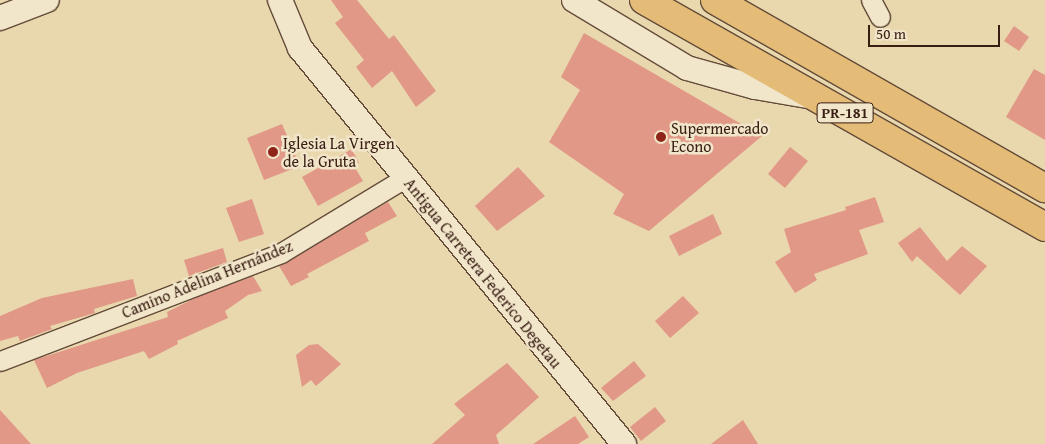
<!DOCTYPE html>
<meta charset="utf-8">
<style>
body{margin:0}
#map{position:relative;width:1045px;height:444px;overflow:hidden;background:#e9d7ae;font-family:"Gentium Book Plus",serif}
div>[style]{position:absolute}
.building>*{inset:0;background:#e19887}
.roads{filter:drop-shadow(1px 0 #644c39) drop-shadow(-1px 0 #644c39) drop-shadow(0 1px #644c39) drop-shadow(0 -1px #644c39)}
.minor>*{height:19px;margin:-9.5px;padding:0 9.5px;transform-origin:9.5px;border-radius:9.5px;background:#f1e5ca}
.tertiary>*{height:24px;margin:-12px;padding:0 12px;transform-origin:12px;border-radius:12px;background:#f1e5ca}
.primary>*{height:28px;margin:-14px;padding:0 14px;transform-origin:14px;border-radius:14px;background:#e4bc77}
.dots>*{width:14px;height:14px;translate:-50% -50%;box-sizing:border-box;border:2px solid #f1e5ca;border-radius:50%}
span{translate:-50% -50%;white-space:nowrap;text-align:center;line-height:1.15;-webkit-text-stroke:5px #f1e5ca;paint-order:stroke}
.shield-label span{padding:1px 4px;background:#f1e5ca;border:1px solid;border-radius:4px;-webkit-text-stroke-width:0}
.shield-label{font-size:15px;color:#381d12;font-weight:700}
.poi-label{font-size:16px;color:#381d12}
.left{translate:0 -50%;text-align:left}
.street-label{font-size:16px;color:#381d12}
.scale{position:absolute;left:868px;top:25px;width:132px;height:22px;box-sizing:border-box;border:2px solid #381d12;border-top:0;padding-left:6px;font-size:15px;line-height:18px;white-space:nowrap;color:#381d12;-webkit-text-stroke:4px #f1e5ca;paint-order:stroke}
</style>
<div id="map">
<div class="building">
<div style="clip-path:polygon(331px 0,357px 0,389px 39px,394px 35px,436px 91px,416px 107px,392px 71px,372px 88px,356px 67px,364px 60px,335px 23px,343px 17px)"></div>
<div style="clip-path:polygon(1014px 26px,1029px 37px,1019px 51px,1004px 41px)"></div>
<div style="clip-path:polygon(584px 33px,762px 136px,649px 231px,613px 214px,624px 194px,549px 142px,580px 90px,561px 77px)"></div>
<div style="clip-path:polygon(1034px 69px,1045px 75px,1045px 140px,1006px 117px)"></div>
<div style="clip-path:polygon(282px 124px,300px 166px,264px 180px,247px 138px)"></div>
<div style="clip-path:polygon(790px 147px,808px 161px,785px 188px,768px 174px)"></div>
<div style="clip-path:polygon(352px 149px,359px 163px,354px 166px,363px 181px,318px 206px,302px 177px)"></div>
<div style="clip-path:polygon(518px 167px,545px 196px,497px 231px,475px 206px)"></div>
<div style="clip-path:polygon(875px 197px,884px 222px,859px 230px,868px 254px,814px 274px,817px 280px,795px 293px,775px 262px,791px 252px,784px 229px,846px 210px,845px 207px)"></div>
<div style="clip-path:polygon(252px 199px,264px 234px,239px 242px,226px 208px)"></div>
<div style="clip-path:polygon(388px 202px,397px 216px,365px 233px,369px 241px,307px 274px,309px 277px,291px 286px,279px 266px)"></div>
<div style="clip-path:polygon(713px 214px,722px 234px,679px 256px,669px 236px)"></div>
<div style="clip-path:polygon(920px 227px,947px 261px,962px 246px,987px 266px,960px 295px,917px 256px,912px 262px,898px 243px)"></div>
<div style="clip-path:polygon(223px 248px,227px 262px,189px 276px,184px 260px)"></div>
<div style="clip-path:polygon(253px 276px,262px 291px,248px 295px,225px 311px,228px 318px,177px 341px,178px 344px,149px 359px,144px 351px,77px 373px,47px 388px,34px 360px,168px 317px,167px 312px,199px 296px)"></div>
<div style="clip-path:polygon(133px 279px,137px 296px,94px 309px,95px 313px,50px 326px,52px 329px,20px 341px,18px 336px,0 341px,0 316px,42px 298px)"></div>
<div style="clip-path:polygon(683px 296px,699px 313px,670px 338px,655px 321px)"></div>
<div style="clip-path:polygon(318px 344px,341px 364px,316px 386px,311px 380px,302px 387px,296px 355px,309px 345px)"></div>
<div style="clip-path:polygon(634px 361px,646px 376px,613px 401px,601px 388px)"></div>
<div style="clip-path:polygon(507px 363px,539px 397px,496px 435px,499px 444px,432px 444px,465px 415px,454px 404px)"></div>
<div style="clip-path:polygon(655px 407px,666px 421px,641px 441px,630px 427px)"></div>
<div style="clip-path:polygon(0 410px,31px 444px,0 444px)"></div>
<div style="clip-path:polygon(575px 416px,589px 437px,578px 444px,533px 444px)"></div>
<div style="clip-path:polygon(743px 420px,758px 444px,711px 444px)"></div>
</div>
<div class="roads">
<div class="minor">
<div style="left:871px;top:0;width:19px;rotate:62deg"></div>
<div style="left:0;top:361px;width:301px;rotate:-21deg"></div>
<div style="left:281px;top:253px;width:145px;rotate:-31.2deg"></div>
</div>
<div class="tertiary">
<div style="left:280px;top:0;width:52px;rotate:67.4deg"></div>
<div style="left:300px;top:48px;width:512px;rotate:50.71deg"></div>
<div style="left:574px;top:0;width:132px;rotate:31deg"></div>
<div style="left:687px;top:68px;width:71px;rotate:15.6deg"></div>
<div style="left:755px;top:87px;width:53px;rotate:9.8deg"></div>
<div style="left:0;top:18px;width:50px;rotate:-21deg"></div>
</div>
<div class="primary">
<div style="left:644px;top:0;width:461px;rotate:29.5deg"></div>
<div style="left:715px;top:0;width:380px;rotate:29.7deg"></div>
</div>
</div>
<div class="dots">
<div style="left:661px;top:137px;background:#8f2418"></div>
<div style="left:273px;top:152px;background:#8f2418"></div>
</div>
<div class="shield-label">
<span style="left:845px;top:113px">PR-181</span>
</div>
<div class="poi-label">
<span class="left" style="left:671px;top:137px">Supermercado<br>Econo</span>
<span class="left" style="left:283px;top:152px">Iglesia La Virgen<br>de la Gruta</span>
</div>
<div class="street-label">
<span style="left:483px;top:273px;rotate:51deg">Antigua Carretera Federico Degetau</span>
<span style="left:207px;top:279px;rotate:-22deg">Camino Adelina Hernández</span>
</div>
<div class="scale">50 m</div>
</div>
